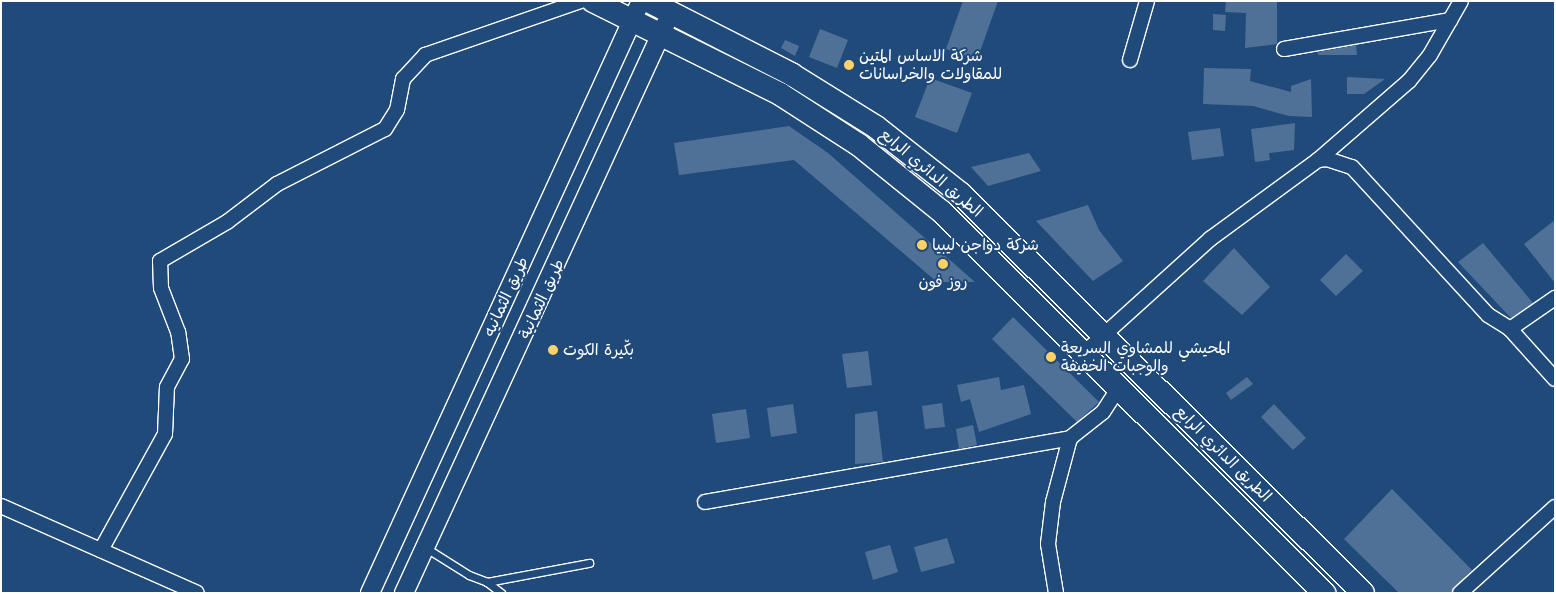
<!DOCTYPE html>
<meta charset="utf-8">
<style>
body{margin:0}
#map{position:relative;width:1556px;height:594px;overflow:hidden;background:#1f4a7a;font-family:"Comic Neue","Playpen Sans Arabic",sans-serif}
div>[style]{position:absolute}
.building>*{inset:0;background:#507197}
.roads{filter:drop-shadow(1px 0 #fff) drop-shadow(-1px 0 #fff) drop-shadow(0 1px #fff) drop-shadow(0 -1px #fff)}
.service>*{height:7px;margin:-3.5px;padding:0 3.5px;transform-origin:3.5px;border-radius:3.5px;background:#1f4a7a}
.minor>*{height:14px;margin:-7px;padding:0 7px;transform-origin:7px;border-radius:7px;background:#1f4a7a}
.tertiary>*{height:18px;margin:-9px;padding:0 9px;transform-origin:9px;border-radius:9px;background:#1f4a7a}
.primary>*{height:22px;margin:-11px;padding:0 11px;transform-origin:11px;border-radius:11px;background:#1f4a7a}
.dots>*{width:14px;height:14px;translate:-50% -50%;box-sizing:border-box;border:2px solid #1f4a7a;border-radius:50%}
span{translate:-50% -50%;white-space:nowrap;text-align:center;line-height:1.15;-webkit-text-stroke:4px #1f4a7a;paint-order:stroke}
.poi-label{font-size:16px;color:#fff}
.left{translate:0 -50%;text-align:left}
.street-label{font-size:16px;color:#fff}
.frame{position:absolute;inset:0;border:2px solid #fff;pointer-events:none}
</style>
<div id="map">
<div class="building">
<div style="clip-path:polygon(963px 1px,998px 1px,977px 60px,946px 49px)"></div>
<div style="clip-path:polygon(1226px 1px,1277px 1px,1277px 44px,1245px 48px,1246px 13px,1225px 12px)"></div>
<div style="clip-path:polygon(1213px 14px,1226px 15px,1225px 31px,1213px 30px)"></div>
<div style="clip-path:polygon(820px 29px,848px 40px,837px 68px,809px 57px)"></div>
<div style="clip-path:polygon(785px 40px,799px 46px,795px 56px,781px 48px)"></div>
<div style="clip-path:polygon(1356px 45px,1357px 55px,1318px 55px,1318px 52px)"></div>
<div style="clip-path:polygon(1204px 68px,1251px 69px,1250px 81px,1291px 92px,1291px 86px,1311px 79px,1312px 117px,1289px 116px,1253px 106px,1203px 104px)"></div>
<div style="clip-path:polygon(1347px 77px,1385px 79px,1364px 94px,1347px 94px)"></div>
<div style="clip-path:polygon(930px 78px,972px 93px,957px 133px,915px 117px)"></div>
<div style="clip-path:polygon(1295px 123px,1294px 150px,1269px 153px,1270px 160px,1255px 162px,1251px 129px)"></div>
<div style="clip-path:polygon(789px 126px,828px 153px,975px 282px,937px 282px,794px 160px,679px 175px,674px 143px)"></div>
<div style="clip-path:polygon(1220px 128px,1224px 156px,1192px 160px,1188px 132px)"></div>
<div style="clip-path:polygon(1029px 153px,1041px 171px,988px 186px,971px 167px)"></div>
<div style="clip-path:polygon(1088px 205px,1099px 230px,1123px 261px,1093px 281px,1036px 221px)"></div>
<div style="clip-path:polygon(1555px 220px,1555px 283px,1524px 244px)"></div>
<div style="clip-path:polygon(1483px 243px,1533px 303px,1511px 318px,1458px 262px)"></div>
<div style="clip-path:polygon(1234px 248px,1270px 287px,1242px 315px,1203px 281px)"></div>
<div style="clip-path:polygon(1346px 254px,1363px 271px,1336px 296px,1320px 280px)"></div>
<div style="clip-path:polygon(1013px 317px,1099px 402px,1077px 422px,992px 339px)"></div>
<div style="clip-path:polygon(868px 351px,872px 385px,847px 388px,842px 354px)"></div>
<div style="clip-path:polygon(999px 377px,1001px 390px,1024px 385px,1031px 414px,979px 432px,970px 399px,961px 402px,957px 385px)"></div>
<div style="clip-path:polygon(1247px 377px,1253px 384px,1231px 400px,1226px 393px)"></div>
<div style="clip-path:polygon(942px 403px,945px 427px,925px 429px,922px 406px)"></div>
<div style="clip-path:polygon(793px 404px,797px 433px,771px 437px,767px 408px)"></div>
<div style="clip-path:polygon(1274px 404px,1306px 438px,1293px 450px,1261px 417px)"></div>
<div style="clip-path:polygon(746px 409px,750px 438px,716px 443px,712px 414px)"></div>
<div style="clip-path:polygon(877px 411px,883px 462px,855px 464px,855px 414px)"></div>
<div style="clip-path:polygon(973px 425px,977px 445px,959px 449px,956px 429px)"></div>
<div style="clip-path:polygon(1392px 489px,1472px 570px,1450px 593px,1399px 593px,1344px 539px)"></div>
<div style="clip-path:polygon(947px 538px,955px 563px,921px 572px,914px 547px)"></div>
<div style="clip-path:polygon(890px 545px,898px 572px,873px 580px,865px 552px)"></div>
</div>
<div class="roads">
<div class="service">
<div style="left:426px;top:548px;width:51px;rotate:32.1deg"></div>
<div style="left:469px;top:575px;width:19px;rotate:21deg"></div>
<div style="left:487px;top:582px;width:104px;rotate:-10.6deg"></div>
<div style="left:487px;top:582px;width:18px;rotate:38deg"></div>
</div>
<div class="minor">
<div style="left:1284px;top:49px;width:169px;rotate:-9.9deg"></div>
<div style="left:1130px;top:60px;width:61px;rotate:-73.9deg"></div>
<div style="left:1318px;top:160px;width:121px;rotate:-41deg"></div>
<div style="left:1409px;top:81px;width:33px;rotate:-51deg"></div>
<div style="left:1430px;top:55px;width:62px;rotate:-60.1deg"></div>
<div style="left:1510px;top:329px;width:67px;rotate:48deg"></div>
<div style="left:1085px;top:352px;width:169px;rotate:-42.1deg"></div>
<div style="left:1210px;top:239px;width:134px;rotate:-36.2deg"></div>
<div style="left:1318px;top:160px;width:9px;rotate:-6deg"></div>
<div style="left:1327px;top:159px;width:26px;rotate:18deg"></div>
<div style="left:1352px;top:167px;width:201px;rotate:47.4deg"></div>
<div style="left:1488px;top:315px;width:26px;rotate:32deg"></div>
<div style="left:1510px;top:329px;width:55px;rotate:-34.6deg"></div>
<div style="left:705px;top:502px;width:371px;rotate:-9.9deg"></div>
<div style="left:1px;top:506px;width:214px;rotate:23.9deg"></div>
<div style="left:101px;top:550px;width:132px;rotate:-61.1deg"></div>
<div style="left:165px;top:434px;width:47px;rotate:-87.6deg"></div>
<div style="left:167px;top:387px;width:32px;rotate:-62deg"></div>
<div style="left:182px;top:359px;width:27px;rotate:-98deg"></div>
<div style="left:178px;top:332px;width:47px;rotate:-111.1deg"></div>
<div style="left:161px;top:288px;width:27px;rotate:-92deg"></div>
<div style="left:160px;top:261px;width:78px;rotate:-30.2deg"></div>
<div style="left:227px;top:222px;width:63px;rotate:-37.2deg"></div>
<div style="left:277px;top:184px;width:121px;rotate:-27deg"></div>
<div style="left:385px;top:129px;width:22px;rotate:-58deg"></div>
<div style="left:397px;top:110px;width:32px;rotate:-79deg"></div>
<div style="left:403px;top:79px;width:33px;rotate:-47deg"></div>
<div style="left:425px;top:55px;width:165px;rotate:-19.1deg"></div>
<div style="left:1056px;top:593px;width:50px;rotate:-99.3deg"></div>
<div style="left:1048px;top:544px;width:42px;rotate:-83.2deg"></div>
<div style="left:1053px;top:502px;width:66px;rotate:-75.1deg"></div>
<div style="left:1070px;top:438px;width:42px;rotate:-38.2deg"></div>
<div style="left:1103px;top:412px;width:30px;rotate:-57deg"></div>
<div style="left:1460px;top:593px;width:128px;rotate:-42.2deg"></div>
</div>
<div class="tertiary">
<div style="left:370px;top:593px;width:651px;rotate:-65.4deg"></div>
<div style="left:404px;top:593px;width:627px;rotate:-65.31deg"></div>
</div>
<div class="primary">
<div style="left:593px;top:1px;width:209px;rotate:26.4deg"></div>
<div style="left:780px;top:94px;width:94px;rotate:32.8deg"></div>
<div style="left:859px;top:145px;width:107px;rotate:38.9deg"></div>
<div style="left:942px;top:212px;width:540px;rotate:44.92deg"></div>
<div style="left:648px;top:1px;width:161px;rotate:27deg"></div>
<div style="left:791px;top:74px;width:100px;rotate:31.9deg"></div>
<div style="left:876px;top:127px;width:108px;rotate:38.2deg"></div>
<div style="left:961px;top:194px;width:566px;rotate:44.79deg"></div>
</div>
</div>
<div class="dots">
<div style="left:849px;top:65px;background:#ffd166"></div>
<div style="left:922px;top:245px;background:#ffd166"></div>
<div style="left:943px;top:264px;background:#ffd166"></div>
<div style="left:553px;top:350px;background:#ffd166"></div>
<div style="left:1051px;top:357px;background:#ffd166"></div>
</div>
<div class="poi-label">
<span class="left" style="left:859px;top:65px">شركة الاساس المتين<br>للمقاولات والخراسانات</span>
<span class="left" style="left:932px;top:245px">شركة دواجن ليبيا</span>
<span style="left:943px;top:282px">روز فون</span>
<span class="left" style="left:1061px;top:357px">المحيشي للمشاوي السريعة<br>والوجبات الخفيفة</span>
<span class="left" style="left:563px;top:350px">بكّيرة الكوت</span>
</div>
<div class="street-label">
<span style="left:931px;top:173px;rotate:40deg">الطريق الدائري الرابع</span>
<span style="left:506px;top:297px;rotate:-65deg">طريق الثمانيه</span>
<span style="left:542px;top:299px;rotate:-65deg">طريق الثمانية</span>
<span style="left:1223px;top:454px;rotate:45deg">الطريق الدائري الرابع</span>
</div>
<div class="frame"></div>
</div>
